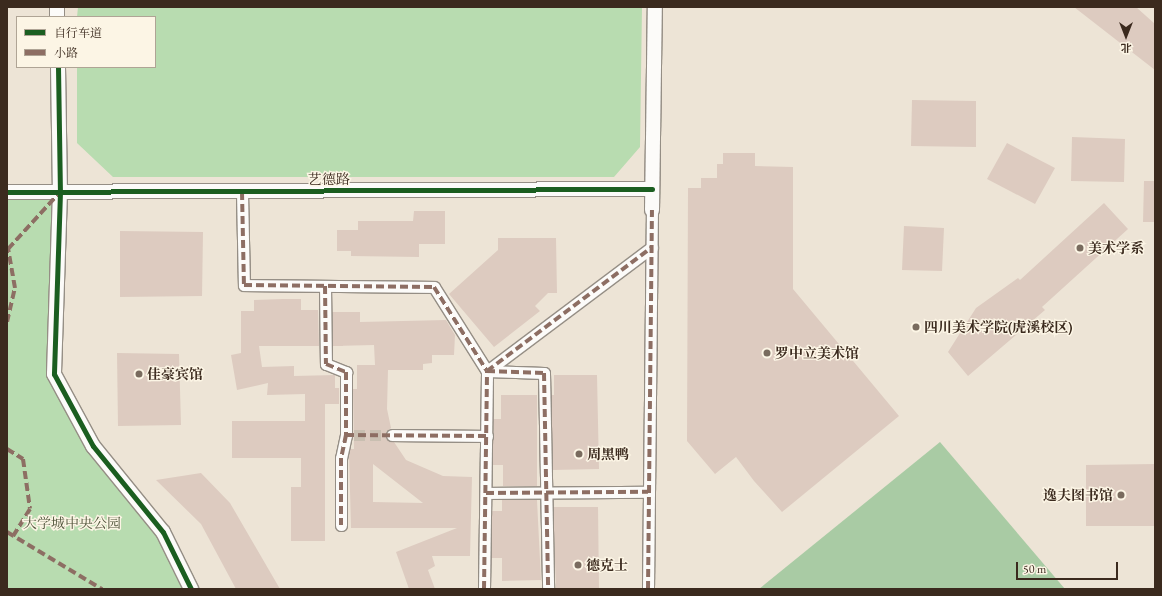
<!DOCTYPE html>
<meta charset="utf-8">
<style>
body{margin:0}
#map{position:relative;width:1162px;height:596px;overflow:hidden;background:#ede4d6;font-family:"EB Garamond","Noto Serif SC",serif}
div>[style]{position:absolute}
.green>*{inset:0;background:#b8dcb0}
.forest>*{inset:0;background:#a9cba4}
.building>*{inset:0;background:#ddcbc0}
.pedestrian-tunnel>*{height:11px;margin-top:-5.5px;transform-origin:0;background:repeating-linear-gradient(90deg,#c9bfb1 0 11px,transparent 0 16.5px)}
.roads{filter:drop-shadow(1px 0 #958e85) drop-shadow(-1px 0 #958e85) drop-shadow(0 1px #958e85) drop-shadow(0 -1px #958e85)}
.pedestrian>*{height:11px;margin:-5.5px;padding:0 5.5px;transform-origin:5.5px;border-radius:5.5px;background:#fcfbf9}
.minor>*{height:14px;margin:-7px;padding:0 7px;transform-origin:7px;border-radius:7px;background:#fcfbf9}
.quiet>*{height:4px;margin-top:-2px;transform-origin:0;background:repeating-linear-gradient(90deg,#8d6e63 0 8px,transparent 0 12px)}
.cycleway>*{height:5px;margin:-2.5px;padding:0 2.5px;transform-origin:2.5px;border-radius:2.5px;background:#1b5e20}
.dots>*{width:11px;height:11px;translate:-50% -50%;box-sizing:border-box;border:2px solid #fcf5e5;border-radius:50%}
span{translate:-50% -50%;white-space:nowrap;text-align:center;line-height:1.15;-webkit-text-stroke:3px #fcf5e5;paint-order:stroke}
.street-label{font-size:14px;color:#3b2a1e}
.poi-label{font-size:14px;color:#3b2a1e;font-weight:700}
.left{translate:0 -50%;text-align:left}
.right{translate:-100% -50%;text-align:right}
.park-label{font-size:14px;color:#50553b}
.frame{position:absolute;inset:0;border:8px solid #3b2a1e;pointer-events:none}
.legend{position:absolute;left:16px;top:16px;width:140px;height:52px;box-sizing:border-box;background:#fcf5e5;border:1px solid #afa495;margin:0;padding:5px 7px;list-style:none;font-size:12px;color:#3b2a1e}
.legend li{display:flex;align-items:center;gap:8px;height:20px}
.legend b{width:20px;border:1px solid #afa495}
.north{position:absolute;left:1106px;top:16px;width:40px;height:40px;-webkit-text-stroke:3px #fcf5e5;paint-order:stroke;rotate:180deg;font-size:11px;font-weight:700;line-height:16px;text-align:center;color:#3b2a1e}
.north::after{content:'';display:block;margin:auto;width:14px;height:18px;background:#3b2a1e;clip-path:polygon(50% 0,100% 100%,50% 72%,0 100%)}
.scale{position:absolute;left:1016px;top:562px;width:102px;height:18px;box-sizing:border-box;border:2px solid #3b2a1e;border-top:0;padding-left:5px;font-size:12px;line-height:14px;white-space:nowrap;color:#3b2a1e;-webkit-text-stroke:3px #fcf5e5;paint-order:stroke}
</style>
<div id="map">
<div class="green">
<div style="clip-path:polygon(78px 7px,642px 7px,640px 147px,614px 177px,113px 177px,77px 143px,77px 67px,155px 67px,155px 17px,77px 17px)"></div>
<div style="clip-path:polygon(60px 192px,54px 374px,93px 446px,163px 532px,192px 589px,7px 589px,7px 193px)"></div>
</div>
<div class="forest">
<div style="clip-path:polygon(940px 442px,1065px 589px,759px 589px)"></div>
</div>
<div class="building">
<div style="clip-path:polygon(1074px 7px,1136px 7px,1155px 24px,1155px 70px)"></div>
<div style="clip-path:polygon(912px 100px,976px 101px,976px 147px,911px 146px)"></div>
<div style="clip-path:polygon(1072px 137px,1125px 139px,1124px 182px,1071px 181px)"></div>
<div style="clip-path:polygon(1007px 143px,1055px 168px,1035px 204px,987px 179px)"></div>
<div style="clip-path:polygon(723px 153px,755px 153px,755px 166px,793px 167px,793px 289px,899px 416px,782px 512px,754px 481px,736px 457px,715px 474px,687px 441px,688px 188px,701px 188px,701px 178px,717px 178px,717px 164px,723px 164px)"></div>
<div style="clip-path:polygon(1144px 181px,1155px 181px,1155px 222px,1143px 222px)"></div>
<div style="clip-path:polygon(1104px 203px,1128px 229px,1042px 307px,1045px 310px,968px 376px,948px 352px,976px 308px,1018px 278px,1020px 280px)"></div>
<div style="clip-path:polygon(414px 211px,445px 211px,445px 244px,419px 244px,419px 257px,351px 256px,351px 251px,337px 251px,337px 230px,358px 230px,358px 221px,413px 221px)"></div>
<div style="clip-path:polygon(904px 226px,944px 228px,942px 271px,902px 270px)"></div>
<div style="clip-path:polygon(120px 231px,203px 232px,202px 296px,120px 297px)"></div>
<div style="clip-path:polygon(498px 238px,556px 238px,557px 293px,548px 293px,535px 306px,540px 311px,494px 347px,449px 294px,498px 250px)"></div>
<div style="clip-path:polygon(283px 299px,301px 299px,301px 310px,318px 310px,319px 346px,259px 346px,262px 367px,294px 366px,294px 376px,335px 375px,335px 388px,339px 388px,339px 404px,325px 404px,325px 541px,291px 541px,291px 487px,301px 487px,301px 458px,232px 458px,232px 421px,305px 421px,305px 394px,267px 395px,268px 383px,237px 390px,231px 355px,241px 353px,241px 311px,254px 311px,254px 300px)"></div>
<div style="clip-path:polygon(evenodd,332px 312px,360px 312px,360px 322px,446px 320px,455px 335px,454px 355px,432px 355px,432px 363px,423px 364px,423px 370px,388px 370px,387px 409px,391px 428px,386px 432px,386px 439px,394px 442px,406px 460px,443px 476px,472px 477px,470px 556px,432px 556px,435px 566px,428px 570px,435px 589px,409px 589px,396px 552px,457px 528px,351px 528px,349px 453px,350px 449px,354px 449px,353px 389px,357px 389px,357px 365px,375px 365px,374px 345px,333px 346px,332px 312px,373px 464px,423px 503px,373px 502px,373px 464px)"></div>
<div style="clip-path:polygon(117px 353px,179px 354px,181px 425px,118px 426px)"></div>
<div style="clip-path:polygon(554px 375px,597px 375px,599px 469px,553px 470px,551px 395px,554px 395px)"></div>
<div style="clip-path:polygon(501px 395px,537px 395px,537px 486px,503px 486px,503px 465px,493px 465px,493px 419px,501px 419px)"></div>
<div style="clip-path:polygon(1155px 464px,1155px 526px,1086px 526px,1086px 465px)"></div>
<div style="clip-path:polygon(201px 473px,230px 503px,280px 589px,236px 589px,201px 524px,156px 480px)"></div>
<div style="clip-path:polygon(502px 500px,537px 500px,541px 580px,502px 581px,502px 558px,491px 558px,492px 511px,502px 511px)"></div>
<div style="clip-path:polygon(553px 507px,598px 507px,599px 589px,556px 589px)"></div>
</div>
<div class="pedestrian-tunnel">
<div style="left:354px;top:435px;width:38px"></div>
</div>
<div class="roads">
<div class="pedestrian">
<div style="left:242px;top:192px;width:93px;rotate:88.8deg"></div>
<div style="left:244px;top:285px;width:190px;rotate:0.6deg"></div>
<div style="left:434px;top:287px;width:99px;rotate:57.8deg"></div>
<div style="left:487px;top:371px;width:57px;rotate:2deg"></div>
<div style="left:544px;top:373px;width:216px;rotate:88.9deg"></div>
<div style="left:325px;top:286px;width:78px;rotate:89.3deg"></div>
<div style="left:326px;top:364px;width:22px;rotate:22deg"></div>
<div style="left:346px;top:372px;width:63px;rotate:90deg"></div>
<div style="left:346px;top:435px;width:24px;rotate:102deg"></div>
<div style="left:341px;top:458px;width:67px;rotate:90deg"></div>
<div style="left:392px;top:435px;width:95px;rotate:0.6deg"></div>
<div style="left:486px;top:493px;width:162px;rotate:-0.4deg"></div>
<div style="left:484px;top:589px;width:218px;rotate:-89.2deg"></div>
<div style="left:487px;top:371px;width:206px;rotate:-36.9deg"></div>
<div style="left:648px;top:589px;width:379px;rotate:-89.4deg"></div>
</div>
<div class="minor">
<div style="left:57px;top:7px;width:10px;rotate:90deg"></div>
<div style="left:58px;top:67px;width:125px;rotate:89.1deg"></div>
<div style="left:60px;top:192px;width:182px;rotate:91.9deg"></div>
<div style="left:54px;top:374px;width:82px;rotate:61.6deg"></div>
<div style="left:93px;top:446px;width:111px;rotate:50.9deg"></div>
<div style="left:163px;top:532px;width:64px;rotate:63.8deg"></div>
<div style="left:7px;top:192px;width:645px;rotate:-0.27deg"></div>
<div style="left:652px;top:210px;width:203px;rotate:-89.2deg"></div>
</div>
</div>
<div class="quiet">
<div style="left:242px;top:192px;width:93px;rotate:88.8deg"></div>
<div style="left:244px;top:285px;width:190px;rotate:0.6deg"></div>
<div style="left:434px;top:287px;width:99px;rotate:57.8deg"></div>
<div style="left:487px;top:371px;width:57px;rotate:2deg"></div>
<div style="left:544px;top:373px;width:216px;rotate:88.9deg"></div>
<div style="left:325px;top:286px;width:78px;rotate:89.3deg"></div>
<div style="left:326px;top:364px;width:22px;rotate:22deg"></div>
<div style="left:346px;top:372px;width:63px;rotate:90deg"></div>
<div style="left:346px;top:435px;width:24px;rotate:102deg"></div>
<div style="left:341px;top:458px;width:67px;rotate:90deg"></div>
<div style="left:7px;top:322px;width:35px;rotate:-77deg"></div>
<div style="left:15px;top:288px;width:40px;rotate:-100deg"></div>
<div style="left:8px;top:249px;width:77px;rotate:-47.6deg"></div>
<div style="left:346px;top:435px;width:141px;rotate:0.4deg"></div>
<div style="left:7px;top:449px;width:19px;rotate:32deg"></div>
<div style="left:23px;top:459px;width:50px;rotate:82deg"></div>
<div style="left:30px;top:509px;width:32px;rotate:122deg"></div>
<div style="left:486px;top:493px;width:162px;rotate:-0.4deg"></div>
<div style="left:7px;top:532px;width:111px;rotate:31deg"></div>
<div style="left:484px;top:589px;width:218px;rotate:-89.2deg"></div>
<div style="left:487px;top:371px;width:206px;rotate:-36.9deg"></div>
<div style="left:648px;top:589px;width:379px;rotate:-89.4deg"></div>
</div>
<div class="cycleway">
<div style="left:58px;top:67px;width:125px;rotate:89.1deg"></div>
<div style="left:60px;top:192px;width:182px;rotate:91.9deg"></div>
<div style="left:54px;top:374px;width:82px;rotate:61.6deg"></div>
<div style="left:93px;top:446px;width:111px;rotate:50.9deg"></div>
<div style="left:163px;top:532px;width:64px;rotate:63.8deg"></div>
<div style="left:7px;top:192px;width:645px;rotate:-0.27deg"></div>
</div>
<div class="dots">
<div style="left:1080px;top:248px;background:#796b5e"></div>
<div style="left:916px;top:327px;background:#796b5e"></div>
<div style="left:767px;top:353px;background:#796b5e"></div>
<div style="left:139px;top:374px;background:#796b5e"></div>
<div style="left:579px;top:454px;background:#796b5e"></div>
<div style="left:1121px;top:495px;background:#796b5e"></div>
<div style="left:578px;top:565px;background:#796b5e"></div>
</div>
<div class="street-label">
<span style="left:329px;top:179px">艺德路</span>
</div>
<div class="poi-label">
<span class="left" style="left:1088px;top:248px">美术学系</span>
<span class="left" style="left:924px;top:327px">四川美术学院(虎溪校区)</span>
<span class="left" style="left:775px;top:353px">罗中立美术馆</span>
<span class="left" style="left:147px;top:374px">佳豪宾馆</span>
<span class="left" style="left:587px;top:454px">周黑鸭</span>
<span class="right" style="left:1113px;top:495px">逸夫图书馆</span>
<span class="left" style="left:586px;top:565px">德克士</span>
</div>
<div class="park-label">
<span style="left:72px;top:523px">大学城中央公园</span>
</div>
<div class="frame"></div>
<ul class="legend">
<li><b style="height:5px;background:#1b5e20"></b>自行车道</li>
<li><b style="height:5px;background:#8d6e63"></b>小路</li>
</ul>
<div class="north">北</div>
<div class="scale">50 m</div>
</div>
